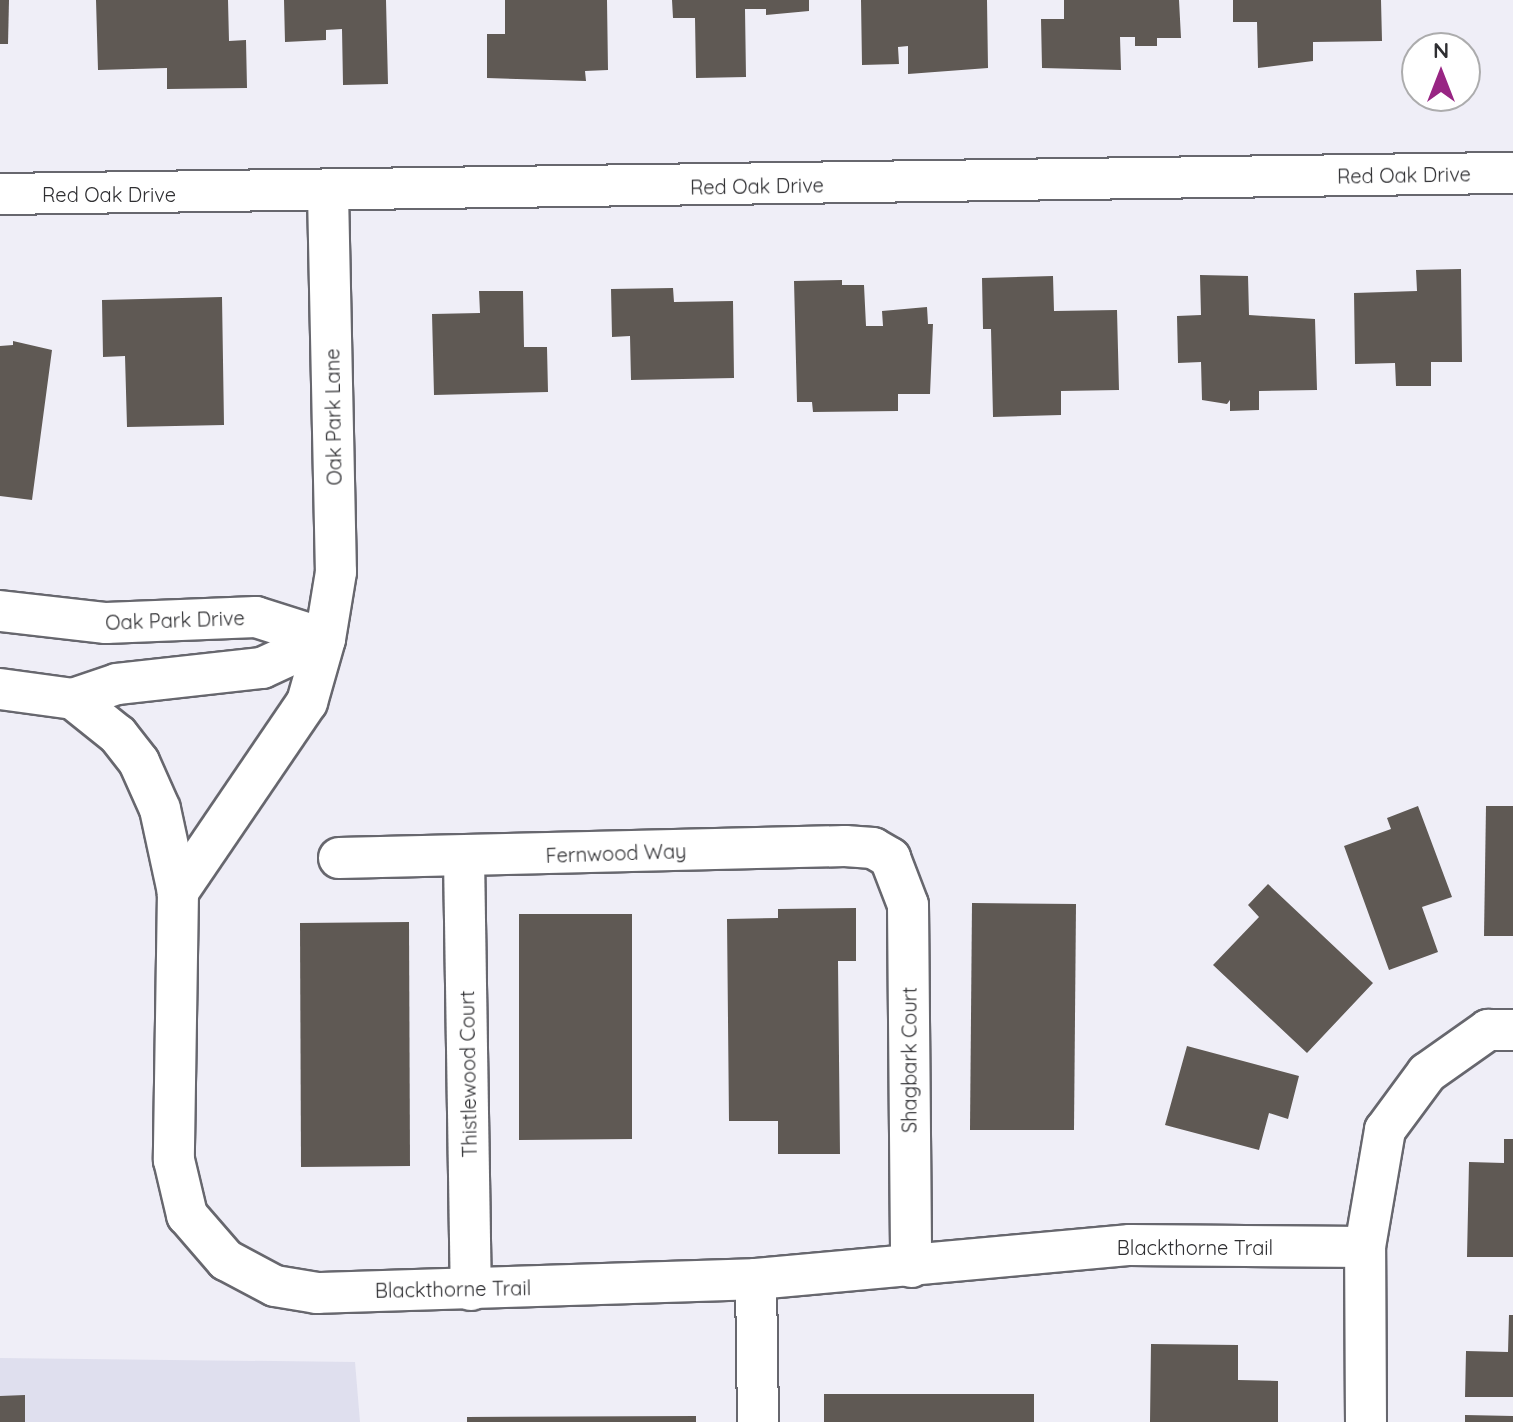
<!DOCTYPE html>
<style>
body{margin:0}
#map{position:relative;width:1513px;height:1422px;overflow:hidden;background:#efeef7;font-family:Quicksand,sans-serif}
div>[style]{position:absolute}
.built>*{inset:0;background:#dfdfee}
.building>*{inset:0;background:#5f5954}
.roads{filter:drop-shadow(2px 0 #67676e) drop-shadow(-2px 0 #67676e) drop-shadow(0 2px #67676e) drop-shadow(0 -2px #67676e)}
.minor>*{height:40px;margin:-20px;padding:0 20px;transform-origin:20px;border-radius:20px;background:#fff}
span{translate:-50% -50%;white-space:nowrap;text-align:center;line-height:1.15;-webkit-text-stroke:8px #fff;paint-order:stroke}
.street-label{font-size:20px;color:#2f2f32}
.north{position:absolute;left:1401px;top:32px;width:80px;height:80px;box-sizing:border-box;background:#fff;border:2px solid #acacad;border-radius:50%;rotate:0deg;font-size:22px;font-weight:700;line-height:32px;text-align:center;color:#2f2f32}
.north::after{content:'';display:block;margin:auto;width:28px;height:36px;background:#982583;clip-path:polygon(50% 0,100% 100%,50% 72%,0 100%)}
</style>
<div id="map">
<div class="built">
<div style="clip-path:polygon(0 1358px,355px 1362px,360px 1422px,0 1422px)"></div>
</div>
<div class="building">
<div style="clip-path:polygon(0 0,9px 0,8px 44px,0 44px)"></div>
<div style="clip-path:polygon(96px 0,228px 0,229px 41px,246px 40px,247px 88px,167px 89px,167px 68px,98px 70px)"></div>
<div style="clip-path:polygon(284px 0,386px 0,388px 84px,343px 85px,342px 29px,326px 30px,326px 40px,285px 42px)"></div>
<div style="clip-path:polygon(505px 0,607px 0,608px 70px,585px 71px,586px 81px,487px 78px,487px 34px,505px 34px)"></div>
<div style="clip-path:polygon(672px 0,809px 0,809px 11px,766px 15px,766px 9px,745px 9px,746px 77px,696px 78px,695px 18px,673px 18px)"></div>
<div style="clip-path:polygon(861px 0,987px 0,988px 68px,908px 74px,908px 46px,898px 47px,899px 64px,862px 65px)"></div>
<div style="clip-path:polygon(1064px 0,1179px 0,1181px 38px,1157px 38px,1157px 46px,1135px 46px,1135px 37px,1120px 37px,1121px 70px,1042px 68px,1041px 19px,1064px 19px)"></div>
<div style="clip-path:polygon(1233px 0,1381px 0,1382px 41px,1313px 42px,1313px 61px,1258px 68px,1257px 22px,1233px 22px)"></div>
<div style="clip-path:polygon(1461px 269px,1462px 362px,1431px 362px,1431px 386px,1396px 386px,1395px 363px,1355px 364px,1354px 293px,1417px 291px,1416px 270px)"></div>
<div style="clip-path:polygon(1200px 275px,1248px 276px,1249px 315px,1315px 319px,1317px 390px,1259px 391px,1259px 410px,1230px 411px,1230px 400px,1227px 404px,1202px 400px,1201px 362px,1178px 363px,1177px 316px,1201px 315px)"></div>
<div style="clip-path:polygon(1053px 276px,1054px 311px,1117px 310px,1119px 390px,1061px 391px,1061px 415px,993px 417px,991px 329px,983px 329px,982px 278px)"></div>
<div style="clip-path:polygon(842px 280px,842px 285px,864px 285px,866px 326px,883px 326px,882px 311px,927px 307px,928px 324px,933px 324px,930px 394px,898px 394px,898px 411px,813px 412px,812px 402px,797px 402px,794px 281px)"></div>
<div style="clip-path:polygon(673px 288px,674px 302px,733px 301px,734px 378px,631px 380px,630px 336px,612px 337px,611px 289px)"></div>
<div style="clip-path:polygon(479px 291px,523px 291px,524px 347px,547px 347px,548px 392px,434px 395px,432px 314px,480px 313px)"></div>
<div style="clip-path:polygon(222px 297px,224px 425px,127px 427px,125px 356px,103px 357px,102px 300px)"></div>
<div style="clip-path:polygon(13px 341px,52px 350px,32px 500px,0 496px,0 346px,13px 345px)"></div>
<div style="clip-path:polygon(1418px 806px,1452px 897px,1422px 907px,1438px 952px,1389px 970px,1344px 846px,1391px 829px,1387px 818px)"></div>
<div style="clip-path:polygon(1486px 806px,1513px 806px,1513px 936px,1484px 936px)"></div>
<div style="clip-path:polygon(1268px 884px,1373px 983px,1307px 1053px,1213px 965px,1259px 917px,1248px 905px)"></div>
<div style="clip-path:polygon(972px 903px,1076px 904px,1074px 1130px,970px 1130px)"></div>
<div style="clip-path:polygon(856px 908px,856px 961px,838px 961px,840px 1154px,778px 1154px,778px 1121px,729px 1121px,727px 919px,778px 918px,778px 909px)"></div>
<div style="clip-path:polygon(519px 914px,632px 914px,632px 1139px,519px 1140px)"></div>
<div style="clip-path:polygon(409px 922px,410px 1166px,301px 1167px,300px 923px)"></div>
<div style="clip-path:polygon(1187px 1046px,1299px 1076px,1288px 1119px,1269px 1113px,1259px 1150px,1165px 1125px)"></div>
<div style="clip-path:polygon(1504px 1139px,1513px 1139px,1513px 1257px,1467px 1257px,1469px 1162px,1504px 1163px)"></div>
<div style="clip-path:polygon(1509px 1315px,1513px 1315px,1513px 1397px,1465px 1397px,1466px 1351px,1508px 1352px)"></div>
<div style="clip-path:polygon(1151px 1344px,1238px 1345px,1238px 1380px,1278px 1381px,1278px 1422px,1150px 1422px)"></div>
<div style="clip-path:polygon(824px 1394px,1034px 1394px,1034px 1422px,824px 1422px)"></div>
<div style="clip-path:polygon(25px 1395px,25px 1422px,0 1422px,0 1396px)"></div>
<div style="clip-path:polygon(1465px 1415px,1513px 1416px,1513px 1422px,1465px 1422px)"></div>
<div style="clip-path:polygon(696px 1416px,696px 1422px,467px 1422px,467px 1417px)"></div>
</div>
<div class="roads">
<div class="minor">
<div style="left:328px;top:193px;width:379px;rotate:88.8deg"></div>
<div style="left:336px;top:572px;width:68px;rotate:99.3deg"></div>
<div style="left:325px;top:639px;width:66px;rotate:105.9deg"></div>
<div style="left:307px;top:702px;width:230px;rotate:124.2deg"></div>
<div style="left:178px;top:892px;width:268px;rotate:90.9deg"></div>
<div style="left:174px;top:1160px;width:57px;rotate:76.7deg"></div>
<div style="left:187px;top:1215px;width:60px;rotate:49.1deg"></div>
<div style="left:226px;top:1260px;width:55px;rotate:28deg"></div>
<div style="left:275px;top:1286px;width:43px;rotate:9.5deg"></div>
<div style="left:317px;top:1293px;width:439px;rotate:-1.8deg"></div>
<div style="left:756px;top:1279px;width:376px;rotate:-5.2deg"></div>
<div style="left:1130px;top:1245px;width:235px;rotate:0.5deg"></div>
<div style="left:0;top:194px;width:1513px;rotate:-0.8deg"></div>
<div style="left:0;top:611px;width:107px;rotate:6.5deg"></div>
<div style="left:106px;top:623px;width:150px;rotate:-2.3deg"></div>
<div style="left:256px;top:617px;width:72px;rotate:17.7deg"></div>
<div style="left:0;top:689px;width:74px;rotate:7.8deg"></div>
<div style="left:73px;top:699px;width:46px;rotate:-18.8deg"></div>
<div style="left:117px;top:684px;width:146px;rotate:-6.3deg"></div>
<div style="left:262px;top:668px;width:69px;rotate:-24.7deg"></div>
<div style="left:73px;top:699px;width:58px;rotate:38.7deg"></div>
<div style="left:118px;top:735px;width:34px;rotate:52deg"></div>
<div style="left:139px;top:762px;width:51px;rotate:65.9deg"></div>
<div style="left:160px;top:809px;width:85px;rotate:77.8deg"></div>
<div style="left:464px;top:857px;width:433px;rotate:89.1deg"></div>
<div style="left:339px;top:858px;width:506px;rotate:-1.36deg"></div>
<div style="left:845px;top:846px;width:28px;rotate:4deg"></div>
<div style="left:873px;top:848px;width:20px;rotate:30deg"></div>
<div style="left:890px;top:858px;width:50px;rotate:69deg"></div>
<div style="left:908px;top:905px;width:362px;rotate:89.5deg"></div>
<div style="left:756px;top:1279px;width:143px;rotate:89.2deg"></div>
<div style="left:1366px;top:1422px;width:175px;rotate:-90.3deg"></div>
<div style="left:1365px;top:1247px;width:119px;rotate:-80.3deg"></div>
<div style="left:1385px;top:1130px;width:71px;rotate:-53.6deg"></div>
<div style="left:1427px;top:1073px;width:75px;rotate:-35.2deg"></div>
<div style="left:1488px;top:1030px;width:25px"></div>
</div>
</div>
<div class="street-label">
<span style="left:1404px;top:175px;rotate:-1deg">Red Oak Drive</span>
<span style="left:757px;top:186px;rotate:-1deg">Red Oak Drive</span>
<span style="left:109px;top:194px">Red Oak Drive</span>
<span style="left:333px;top:417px;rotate:-91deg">Oak Park Lane</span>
<span style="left:175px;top:620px;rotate:-2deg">Oak Park Drive</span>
<span style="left:616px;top:853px;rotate:-2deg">Fernwood Way</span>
<span style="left:909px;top:1060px;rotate:-90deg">Shagbark Court</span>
<span style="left:468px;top:1074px;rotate:-91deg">Thistlewood Court</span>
<span style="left:1195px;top:1247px">Blackthorne Trail</span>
<span style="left:453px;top:1289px;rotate:-1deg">Blackthorne Trail</span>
</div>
<div class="north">N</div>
</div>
